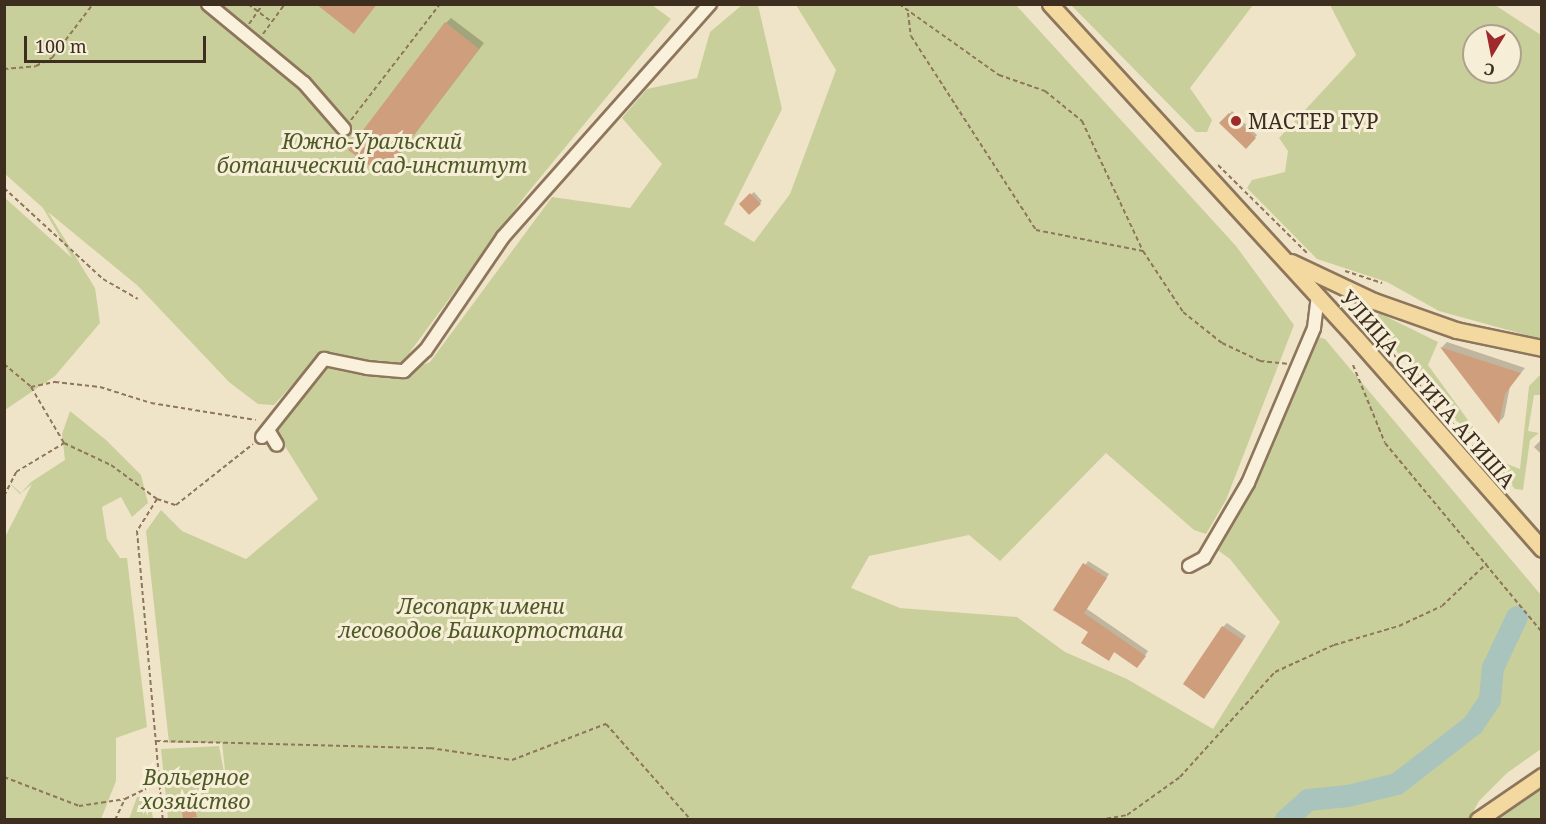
<!DOCTYPE html>
<meta charset="utf-8">
<style>
body{margin:0}
#map{position:relative;width:1546px;height:824px;overflow:hidden;background:#f0e4c8;font-family:"Noto Serif",serif}
div>[style]{position:absolute}
.green>*{inset:0;background:#c9cf9b}
.shadow>*{inset:0;background:#0003}
.river>*{height:22px;margin:-11px;padding:0 11px;transform-origin:11px;border-radius:11px;background:#a9c4bc}
.building>*{inset:0;background:#cf9f7d}
.path>*{height:2px;margin-top:-1px;transform-origin:0;background:repeating-linear-gradient(90deg,#8d765c 0 4.5px,transparent 0 7.5px)}
.roads{filter:drop-shadow(2px 0 #8d765c) drop-shadow(-2px 0 #8d765c) drop-shadow(0 2px #8d765c) drop-shadow(0 -2px #8d765c)}
.minor>*{height:12px;margin:-6px;padding:0 6px;transform-origin:6px;border-radius:6px;background:#faf1dc}
.major>*{height:15px;margin:-7.5px;padding:0 7.5px;transform-origin:7.5px;border-radius:7.5px;background:#f3d9a0}
.dots>*{width:16px;height:16px;translate:-50% -50%;box-sizing:border-box;border:3px solid #f7eed8;border-radius:50%}
span{translate:-50% -50%;white-space:nowrap;text-align:center;line-height:1.15;-webkit-text-stroke:6px #f7eed8;paint-order:stroke}
.poi-label{font-size:21px;color:#3d2e20}
.left{translate:0 -50%;text-align:left}
.park-label{font-size:21px;color:#4d5a26;font-style:italic}
.street-label{font-size:21px;color:#3d2e20}
.frame{position:absolute;inset:0;border:6px solid #3d2e20;pointer-events:none}
.north{position:absolute;left:1462px;top:24px;width:60px;height:60px;box-sizing:border-box;background:#f7eed8;border:2px solid #ada18e;border-radius:50%;rotate:190deg;font-size:16px;font-weight:700;line-height:24px;text-align:center;color:#3d2e20}
.north::after{content:'';display:block;margin:auto;width:21px;height:27px;background:#9e2a2b;clip-path:polygon(50% 0,100% 100%,50% 72%,0 100%)}
.scale{position:absolute;left:24px;top:36px;width:182px;height:27px;box-sizing:border-box;border:3px solid #3d2e20;border-top:0;padding-left:8px;font-size:18px;line-height:21px;white-space:nowrap;color:#3d2e20;-webkit-text-stroke:4px #f7eed8;paint-order:stroke}
</style>
<div id="map">
<div class="green">
<div style="clip-path:polygon(5px 5px,652px 5px,671px 19px,525px 196px,410px 352px,400px 375px,430px 362px,552px 197px,630px 208px,662px 164px,622px 118px,647px 89px,697px 78px,710px 32px,742px 5px,758px 5px,782px 109px,724px 224px,754px 242px,790px 194px,836px 70px,796px 5px,1016px 5px,1236px 246px,1294px 325px,1226px 500px,1206px 534px,1194px 530px,1106px 453px,1000px 561px,969px 535px,869px 556px,851px 588px,900px 608px,1017px 617px,1065px 652px,1127px 679px,1213px 729px,1280px 622px,1230px 559px,1215px 548px,1314px 338px,1318px 337px,1325px 339px,1541px 595px,1541px 749px,1507px 773px,1479px 801px,1469px 819px,168px 819px,161px 749px,219px 746px,227px 788px,222px 743px,169px 743px,146px 531px,161px 510px,182px 531px,246px 559px,318px 499px,276px 432px,329px 365px,352px 360px,321px 353px,274px 405px,258px 404px,229px 382px,138px 286px,48px 212px,95px 288px,100px 323px,55px 376px,5px 410px,4px 197px,72px 258px,43px 208px,5px 174px)"></div>
<div style="clip-path:polygon(1071px 5px,1253px 5px,1190px 88px,1212px 120px,1207px 132px,1196px 132px)"></div>
<div style="clip-path:polygon(evenodd,1330px 5px,1495px 5px,1541px 35px,1541px 339px,1439px 311px,1387px 282px,1317px 259px,1247px 188px,1252px 180px,1285px 172px,1288px 151px,1279px 138px,1356px 55px,1330px 5px,1474px 36px,1510px 36px,1510px 72px,1474px 72px,1474px 36px)"></div>
<div style="clip-path:polygon(1379px 313px,1438px 342px,1428px 365px,1497px 460px,1520px 469px,1529px 386px,1541px 374px,1541px 395px,1534px 395px,1528px 431px,1539px 433px,1530px 440px,1523px 490px,1515px 489px,1374px 325px)"></div>
<div style="clip-path:polygon(70px 411px,106px 440px,141px 475px,148px 503px,132px 517px,121px 497px,102px 507px,107px 539px,120px 558px,127px 558px,147px 727px,116px 738px,116px 781px,101px 819px,5px 819px,5px 537px,32px 484px,20px 494px,5px 479px,21px 493px,31px 482px,65px 460px,62px 434px)"></div>
<div style="clip-path:polygon(1541px 784px,1541px 819px,1501px 820px,1503px 811px)"></div>
<div style="clip-path:polygon(137px 797px,150px 797px,153px 819px,129px 819px)"></div>
</div>
<div class="shadow">
<div style="clip-path:polygon(451px 18px,484px 43px,388px 169px,446px 23px)"></div>
<div style="clip-path:polygon(1232px 111px,1257px 135px,1246px 147px,1221px 123px)"></div>
<div style="clip-path:polygon(754px 192px,762px 201px,749px 213px,741px 204px)"></div>
<div style="clip-path:polygon(1447px 342px,1525px 368px,1510px 386px,1504px 417px,1499px 422px,1442px 347px)"></div>
<div style="clip-path:polygon(1542px 439px,1542px 454px,1541px 454px,1534px 447px)"></div>
<div style="clip-path:polygon(1088px 561px,1109px 574px,1087px 609px,1148px 651px,1141px 662px,1115px 651px,1112px 655px,1090px 631px,1055px 609px)"></div>
<div style="clip-path:polygon(1227px 623px,1246px 636px,1208px 693px,1223px 627px)"></div>
<div style="clip-path:polygon(196px 801px,196px 816px,182px 805px,185px 803px)"></div>
</div>
<div class="river">
<div style="left:1286px;top:820px;width:30px;rotate:-42deg"></div>
<div style="left:1308px;top:800px;width:40px;rotate:-5.7deg"></div>
<div style="left:1348px;top:796px;width:50px;rotate:-13.8deg"></div>
<div style="left:1397px;top:784px;width:96px;rotate:-37.8deg"></div>
<div style="left:1473px;top:725px;width:30px;rotate:-56deg"></div>
<div style="left:1490px;top:700px;width:32px;rotate:-85deg"></div>
<div style="left:1493px;top:668px;width:56px;rotate:-64.8deg"></div>
</div>
<div class="building">
<div style="clip-path:polygon(316px 4px,377px 4px,354px 34px)"></div>
<div style="clip-path:polygon(445px 22px,479px 49px,383px 176px,348px 150px)"></div>
<div style="clip-path:polygon(1229px 113px,1256px 138px,1246px 149px,1219px 123px)"></div>
<div style="clip-path:polygon(750px 193px,761px 204px,749px 215px,739px 204px)"></div>
<div style="clip-path:polygon(1440px 347px,1521px 373px,1505px 394px,1499px 424px)"></div>
<div style="clip-path:polygon(1083px 563px,1107px 578px,1084px 613px,1146px 656px,1137px 668px,1114px 652px,1109px 661px,1081px 643px,1088px 632px,1053px 610px)"></div>
<div style="clip-path:polygon(1222px 626px,1243px 640px,1204px 699px,1183px 684px)"></div>
<div style="clip-path:polygon(194px 803px,197px 817px,183px 819px,181px 805px)"></div>
</div>
<div class="path">
<div style="left:248px;top:4px;width:30px;rotate:37deg"></div>
<div style="left:899px;top:4px;width:123px;rotate:35.4deg"></div>
<div style="left:999px;top:75px;width:49px;rotate:19.2deg"></div>
<div style="left:1045px;top:91px;width:48px;rotate:39deg"></div>
<div style="left:1082px;top:121px;width:144px;rotate:64.9deg"></div>
<div style="left:1143px;top:251px;width:73px;rotate:56.7deg"></div>
<div style="left:1183px;top:312px;width:50px;rotate:38.5deg"></div>
<div style="left:1222px;top:343px;width:42px;rotate:25.3deg"></div>
<div style="left:1260px;top:361px;width:27px;rotate:6deg"></div>
<div style="left:908px;top:13px;width:23px;rotate:83deg"></div>
<div style="left:911px;top:36px;width:231px;rotate:57.2deg"></div>
<div style="left:1036px;top:230px;width:109px;rotate:11.1deg"></div>
<div style="left:249px;top:24px;width:24px;rotate:-55deg"></div>
<div style="left:263px;top:34px;width:37px;rotate:-54deg"></div>
<div style="left:4px;top:69px;width:32px;rotate:-5deg"></div>
<div style="left:36px;top:66px;width:18px;rotate:-27deg"></div>
<div style="left:52px;top:58px;width:68px;rotate:-52.8deg"></div>
<div style="left:351px;top:120px;width:146px;rotate:-52.5deg"></div>
<div style="left:1218px;top:165px;width:127px;rotate:44.7deg"></div>
<div style="left:4px;top:188px;width:134px;rotate:42.6deg"></div>
<div style="left:103px;top:279px;width:40px;rotate:29.7deg"></div>
<div style="left:1345px;top:271px;width:39px;rotate:18deg"></div>
<div style="left:1369px;top:326px;width:195px;rotate:49.4deg"></div>
<div style="left:4px;top:364px;width:35px;rotate:40deg"></div>
<div style="left:31px;top:387px;width:65px;rotate:59.5deg"></div>
<div style="left:1353px;top:365px;width:84px;rotate:67.7deg"></div>
<div style="left:1385px;top:443px;width:246px;rotate:50.3deg"></div>
<div style="left:31px;top:387px;width:25px;rotate:-12deg"></div>
<div style="left:55px;top:382px;width:45px;rotate:6.3deg"></div>
<div style="left:100px;top:387px;width:53px;rotate:17.4deg"></div>
<div style="left:151px;top:403px;width:106px;rotate:9.2deg"></div>
<div style="left:4px;top:496px;width:27px;rotate:-63deg"></div>
<div style="left:16px;top:472px;width:56px;rotate:-31.1deg"></div>
<div style="left:64px;top:443px;width:52px;rotate:25.1deg"></div>
<div style="left:111px;top:465px;width:57px;rotate:36.5deg"></div>
<div style="left:157px;top:499px;width:20px;rotate:18deg"></div>
<div style="left:176px;top:505px;width:98px;rotate:-38.4deg"></div>
<div style="left:157px;top:499px;width:38px;rotate:122deg"></div>
<div style="left:137px;top:531px;width:290px;rotate:84.9deg"></div>
<div style="left:156px;top:741px;width:274px;rotate:1.5deg"></div>
<div style="left:430px;top:748px;width:83px;rotate:8.3deg"></div>
<div style="left:512px;top:760px;width:101px;rotate:-21deg"></div>
<div style="left:606px;top:724px;width:128px;rotate:48.5deg"></div>
<div style="left:4px;top:777px;width:80px;rotate:21.1deg"></div>
<div style="left:79px;top:806px;width:47px;rotate:-8.7deg"></div>
<div style="left:115px;top:820px;width:23px;rotate:-65deg"></div>
<div style="left:125px;top:799px;width:39px;rotate:-26deg"></div>
<div style="left:1099px;top:820px;width:28px;rotate:-10deg"></div>
<div style="left:1127px;top:815px;width:65px;rotate:-35.6deg"></div>
<div style="left:1180px;top:777px;width:142px;rotate:-47.9deg"></div>
<div style="left:1275px;top:672px;width:65px;rotate:-24.6deg"></div>
<div style="left:1334px;top:645px;width:68px;rotate:-16.3deg"></div>
<div style="left:1399px;top:626px;width:47px;rotate:-24.9deg"></div>
<div style="left:1442px;top:606px;width:62px;rotate:-43.7deg"></div>
</div>
<div class="roads">
<div class="minor">
<div style="left:208px;top:4px;width:124px;rotate:39.5deg"></div>
<div style="left:304px;top:83px;width:61px;rotate:49deg"></div>
<div style="left:268px;top:430px;width:17px;rotate:59deg"></div>
<div style="left:262px;top:437px;width:100px;rotate:-51.5deg"></div>
<div style="left:324px;top:359px;width:44px;rotate:11.8deg"></div>
<div style="left:367px;top:368px;width:37px;rotate:5deg"></div>
<div style="left:404px;top:371px;width:30px;rotate:-44deg"></div>
<div style="left:426px;top:350px;width:137px;rotate:-55.7deg"></div>
<div style="left:503px;top:237px;width:312px;rotate:-48.4deg"></div>
<div style="left:1189px;top:566px;width:17px;rotate:-28deg"></div>
<div style="left:1204px;top:558px;width:87px;rotate:-59.6deg"></div>
<div style="left:1248px;top:483px;width:168px;rotate:-66.9deg"></div>
<div style="left:1314px;top:328px;width:32px;rotate:-83deg"></div>
</div>
<div class="major">
<div style="left:1050px;top:4px;width:453px;rotate:47.5deg"></div>
<div style="left:1356px;top:338px;width:281px;rotate:48.6deg"></div>
<div style="left:1291px;top:262px;width:92px;rotate:25.2deg"></div>
<div style="left:1374px;top:301px;width:87px;rotate:19.5deg"></div>
<div style="left:1456px;top:330px;width:88px;rotate:11.8deg"></div>
<div style="left:1478px;top:820px;width:78px;rotate:-34.5deg"></div>
</div>
</div>
<div class="dots">
<div style="left:1236px;top:121px;background:#9e2a2b"></div>
</div>
<div class="poi-label">
<span class="left" style="left:1248px;top:121px">МАСТЕР ГУР</span>
</div>
<div class="park-label">
<span style="left:372px;top:153px">Южно-Уральский<br>ботанический сад-институт</span>
<span style="left:481px;top:618px">Лесопарк имени<br>лесоводов Башкортостана</span>
<span style="left:196px;top:789px">Вольерное<br>хозяйство</span>
</div>
<div class="street-label">
<span style="left:1428px;top:389px;rotate:49deg">УЛИЦА САГИТА АГИША</span>
</div>
<div class="frame"></div>
<div class="north">С</div>
<div class="scale">100 m</div>
</div>
